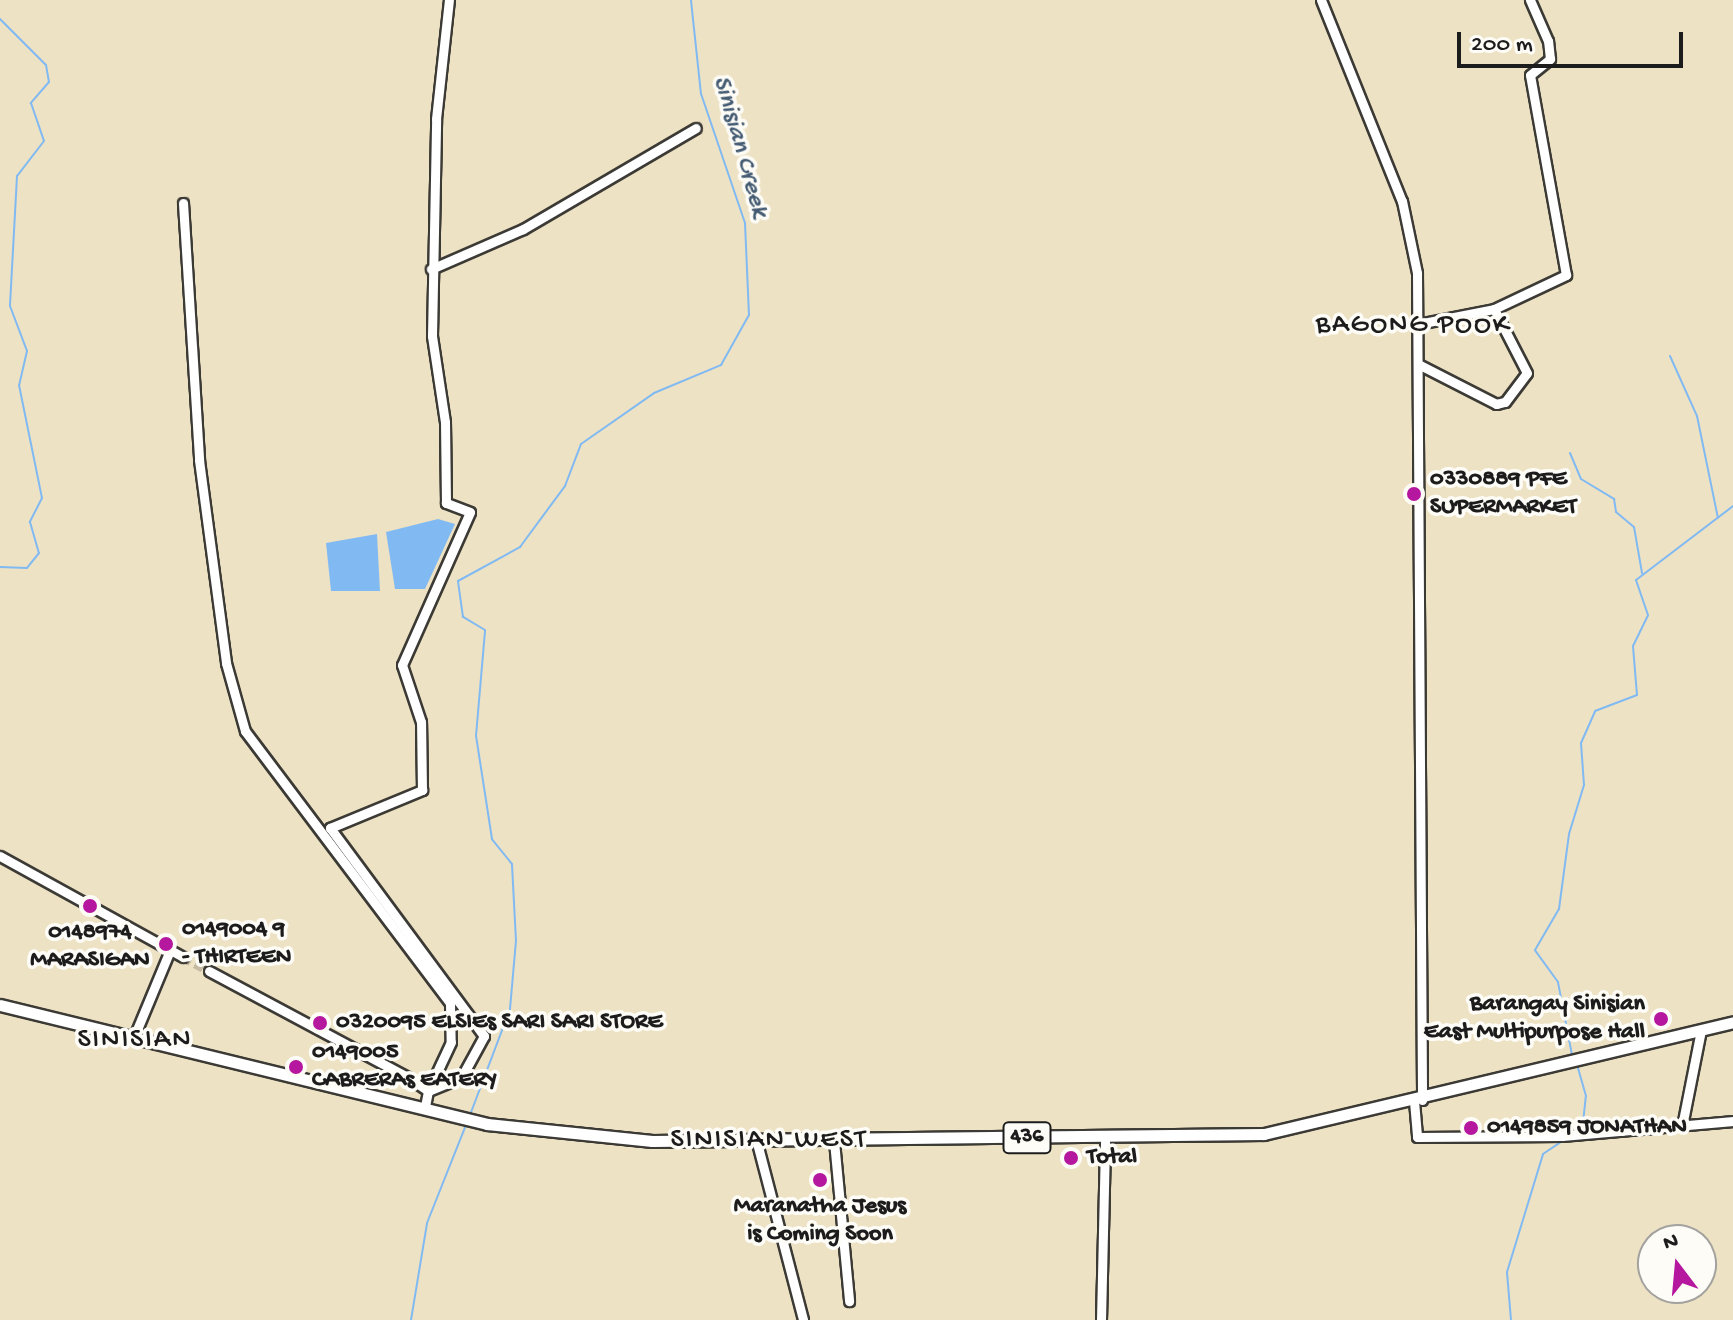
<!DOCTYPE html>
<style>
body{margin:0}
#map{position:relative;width:1733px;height:1320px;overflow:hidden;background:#eee2c4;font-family:"Gochi Hand",sans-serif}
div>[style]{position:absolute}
.water>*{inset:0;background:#81baf2}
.stream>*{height:2px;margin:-1px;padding:0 1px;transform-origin:1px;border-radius:1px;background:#81baf2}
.minor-tunnel>*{height:9px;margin-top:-4.5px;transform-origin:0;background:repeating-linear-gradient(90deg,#c4baa2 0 9px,transparent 0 13.5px)}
.roads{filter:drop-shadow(2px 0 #3c3a35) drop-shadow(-2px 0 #3c3a35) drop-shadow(0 2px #3c3a35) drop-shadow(0 -2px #3c3a35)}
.minor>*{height:9px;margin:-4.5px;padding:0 4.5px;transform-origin:4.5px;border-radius:4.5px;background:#fff}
.major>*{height:11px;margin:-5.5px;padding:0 5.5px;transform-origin:5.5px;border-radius:5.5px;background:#fff}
.dots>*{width:22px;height:22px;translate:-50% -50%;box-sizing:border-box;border:4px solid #fdfcf7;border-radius:50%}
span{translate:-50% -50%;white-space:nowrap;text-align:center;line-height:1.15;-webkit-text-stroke:7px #fdfcf7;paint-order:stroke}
.shield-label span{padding:2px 6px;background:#fdfcf7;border:2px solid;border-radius:6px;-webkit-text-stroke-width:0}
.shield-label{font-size:22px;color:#1c1c1c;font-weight:700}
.poi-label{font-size:24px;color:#1c1c1c;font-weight:700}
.left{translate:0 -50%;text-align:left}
.right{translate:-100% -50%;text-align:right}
.water-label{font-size:26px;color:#445b72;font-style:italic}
.quarter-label{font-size:28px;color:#1c1c1c;letter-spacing:2px}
.north{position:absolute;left:1637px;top:1224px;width:80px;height:80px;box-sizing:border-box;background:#fdfcf7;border:2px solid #a3a29f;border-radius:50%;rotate:344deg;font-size:22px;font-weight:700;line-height:32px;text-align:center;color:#1c1c1c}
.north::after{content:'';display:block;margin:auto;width:28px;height:36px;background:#b5179e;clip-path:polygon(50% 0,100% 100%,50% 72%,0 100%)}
.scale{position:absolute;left:1457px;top:32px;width:226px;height:36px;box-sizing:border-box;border:4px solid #1c1c1c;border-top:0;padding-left:10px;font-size:24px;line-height:28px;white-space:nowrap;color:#1c1c1c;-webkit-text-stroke:6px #fdfcf7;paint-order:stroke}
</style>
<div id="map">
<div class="water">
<div style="clip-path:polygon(438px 519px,455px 524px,425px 589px,395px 589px,386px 532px)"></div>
<div style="clip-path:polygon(377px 534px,380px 591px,331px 591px,326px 543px)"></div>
</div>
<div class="stream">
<div style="left:0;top:19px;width:65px;rotate:45deg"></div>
<div style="left:46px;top:65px;width:17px;rotate:80deg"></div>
<div style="left:49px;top:82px;width:28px;rotate:131deg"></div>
<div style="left:31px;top:103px;width:40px;rotate:71.1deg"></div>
<div style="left:44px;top:141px;width:44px;rotate:127.6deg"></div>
<div style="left:17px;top:176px;width:130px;rotate:93.1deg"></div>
<div style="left:10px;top:306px;width:48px;rotate:69.3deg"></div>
<div style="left:27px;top:351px;width:35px;rotate:103deg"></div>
<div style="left:19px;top:385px;width:115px;rotate:78.5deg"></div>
<div style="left:42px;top:498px;width:27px;rotate:117deg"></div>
<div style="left:30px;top:522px;width:32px;rotate:74deg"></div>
<div style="left:39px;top:553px;width:19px;rotate:129deg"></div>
<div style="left:27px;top:568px;width:27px;rotate:-178deg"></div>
<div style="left:1670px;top:356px;width:66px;rotate:65.8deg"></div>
<div style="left:1697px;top:416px;width:104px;rotate:78.4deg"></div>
<div style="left:1570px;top:453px;width:28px;rotate:67deg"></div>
<div style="left:1581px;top:479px;width:39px;rotate:31deg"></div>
<div style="left:1614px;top:499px;width:13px;rotate:81deg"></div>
<div style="left:1616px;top:512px;width:23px;rotate:40deg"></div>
<div style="left:1634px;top:527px;width:47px;rotate:80.1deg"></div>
<div style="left:1572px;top:1055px;width:74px;rotate:-100.9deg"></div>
<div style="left:1558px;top:982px;width:39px;rotate:-126deg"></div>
<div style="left:1535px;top:950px;width:48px;rotate:-59.7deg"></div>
<div style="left:1559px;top:909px;width:76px;rotate:-82.4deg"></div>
<div style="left:1569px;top:834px;width:51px;rotate:-73deg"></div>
<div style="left:1584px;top:785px;width:42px;rotate:-94.1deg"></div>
<div style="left:1581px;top:743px;width:35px;rotate:-66deg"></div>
<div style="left:1595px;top:711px;width:45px;rotate:-20.9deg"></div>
<div style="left:1637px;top:695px;width:49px;rotate:-94.7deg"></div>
<div style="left:1633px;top:646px;width:34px;rotate:-64deg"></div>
<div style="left:1648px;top:615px;width:37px;rotate:-109deg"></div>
<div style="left:1636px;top:580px;width:122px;rotate:-37.3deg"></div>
<div style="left:470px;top:1115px;width:113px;rotate:-69.3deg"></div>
<div style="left:510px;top:1009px;width:68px;rotate:-85deg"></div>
<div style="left:516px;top:941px;width:77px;rotate:-93deg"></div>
<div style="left:512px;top:864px;width:32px;rotate:-129deg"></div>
<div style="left:492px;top:839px;width:104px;rotate:-98.8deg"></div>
<div style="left:476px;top:736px;width:106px;rotate:-85.1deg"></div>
<div style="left:485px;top:630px;width:26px;rotate:-149deg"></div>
<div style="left:463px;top:617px;width:36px;rotate:-98deg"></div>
<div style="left:458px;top:581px;width:71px;rotate:-28.7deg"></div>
<div style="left:520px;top:547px;width:76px;rotate:-53.6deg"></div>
<div style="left:565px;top:486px;width:45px;rotate:-69.1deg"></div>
<div style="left:581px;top:444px;width:89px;rotate:-34.9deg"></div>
<div style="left:654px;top:393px;width:73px;rotate:-22.7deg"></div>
<div style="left:721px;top:365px;width:57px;rotate:-60.8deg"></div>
<div style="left:749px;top:315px;width:92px;rotate:-92.5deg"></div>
<div style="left:745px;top:223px;width:136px;rotate:-108.8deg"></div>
<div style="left:701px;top:94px;width:95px;rotate:-96.1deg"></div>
<div style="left:1573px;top:1131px;width:13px;rotate:-39deg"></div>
<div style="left:1583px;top:1123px;width:27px;rotate:-84deg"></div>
<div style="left:1586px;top:1096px;width:33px;rotate:-106deg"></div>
<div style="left:411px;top:1320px;width:98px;rotate:-80.6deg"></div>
<div style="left:427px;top:1223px;width:105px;rotate:-68.3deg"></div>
<div style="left:1511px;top:1320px;width:48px;rotate:-94.8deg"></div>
<div style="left:1507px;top:1272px;width:123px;rotate:-73deg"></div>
<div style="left:1543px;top:1154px;width:23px;rotate:-34deg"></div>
</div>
<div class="minor-tunnel">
<div style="left:183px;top:957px;width:30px;rotate:28deg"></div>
</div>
<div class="roads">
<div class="minor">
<div style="left:1321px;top:0;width:217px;rotate:68.1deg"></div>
<div style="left:1402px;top:201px;width:74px;rotate:78.2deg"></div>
<div style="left:1417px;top:273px;width:827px;rotate:89.65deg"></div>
<div style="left:183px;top:203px;width:257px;rotate:86.4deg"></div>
<div style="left:199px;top:460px;width:205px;rotate:82.4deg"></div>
<div style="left:226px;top:663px;width:71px;rotate:74.4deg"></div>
<div style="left:245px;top:731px;width:341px;rotate:53deg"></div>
<div style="left:450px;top:1003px;width:39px;rotate:89deg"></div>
<div style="left:451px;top:1042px;width:54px;rotate:115.1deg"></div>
<div style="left:431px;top:269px;width:100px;rotate:-23.5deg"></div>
<div style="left:523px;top:229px;width:200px;rotate:-30.3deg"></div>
<div style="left:1418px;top:324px;width:77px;rotate:-11.2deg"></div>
<div style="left:1418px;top:364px;width:88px;rotate:27.1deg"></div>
<div style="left:1496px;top:404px;width:9px;rotate:-13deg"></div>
<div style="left:1505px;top:402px;width:36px;rotate:-53deg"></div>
<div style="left:1527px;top:373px;width:72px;rotate:-117.3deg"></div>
<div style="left:1494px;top:309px;width:80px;rotate:-25.3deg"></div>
<div style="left:1566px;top:275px;width:203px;rotate:-100.2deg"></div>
<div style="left:1530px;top:75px;width:26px;rotate:-39deg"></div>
<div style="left:1550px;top:59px;width:18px;rotate:-96deg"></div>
<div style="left:1548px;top:41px;width:45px;rotate:-113.7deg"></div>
<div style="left:0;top:856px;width:209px;rotate:28.9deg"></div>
<div style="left:209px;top:971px;width:227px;rotate:28.1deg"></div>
<div style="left:409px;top:1078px;width:23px;rotate:34deg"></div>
<div style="left:428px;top:1091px;width:16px;rotate:101deg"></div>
<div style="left:133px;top:1039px;width:96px;rotate:-67.4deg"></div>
<div style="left:428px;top:1091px;width:35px;rotate:-22deg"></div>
<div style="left:461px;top:1078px;width:48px;rotate:-61.3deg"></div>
<div style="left:484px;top:1036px;width:259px;rotate:-126.5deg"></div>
<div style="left:330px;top:828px;width:100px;rotate:-22.4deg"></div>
<div style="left:422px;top:790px;width:68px;rotate:-90.8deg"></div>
<div style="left:421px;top:722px;width:60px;rotate:-108.4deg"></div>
<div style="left:402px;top:665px;width:167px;rotate:-66deg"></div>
<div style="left:470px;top:512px;width:26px;rotate:-159deg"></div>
<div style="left:446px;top:503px;width:81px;rotate:-90.7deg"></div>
<div style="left:445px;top:422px;width:87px;rotate:-98.6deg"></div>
<div style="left:432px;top:336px;width:217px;rotate:-88.9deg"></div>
<div style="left:436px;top:119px;width:120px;rotate:-83.8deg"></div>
<div style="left:1414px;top:1101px;width:36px;rotate:85deg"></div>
<div style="left:1417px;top:1137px;width:145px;rotate:-0.4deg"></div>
<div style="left:1562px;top:1136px;width:172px;rotate:-5deg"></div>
<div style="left:1682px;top:1126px;width:98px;rotate:-78.8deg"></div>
<div style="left:756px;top:1139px;width:187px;rotate:75.4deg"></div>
<div style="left:834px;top:1141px;width:161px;rotate:84.6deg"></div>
<div style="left:1101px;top:1320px;width:183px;rotate:-88.7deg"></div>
</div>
<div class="major">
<div style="left:0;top:1005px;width:501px;rotate:13.73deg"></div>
<div style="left:487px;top:1124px;width:166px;rotate:5.9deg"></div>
<div style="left:652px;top:1141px;width:612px;rotate:-0.66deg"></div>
<div style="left:1264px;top:1134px;width:482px;rotate:-13.4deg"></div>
</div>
</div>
<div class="dots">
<div style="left:1414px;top:494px;background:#b5179e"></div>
<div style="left:90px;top:906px;background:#b5179e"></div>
<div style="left:166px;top:944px;background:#b5179e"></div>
<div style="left:1661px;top:1019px;background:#b5179e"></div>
<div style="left:320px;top:1023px;background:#b5179e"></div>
<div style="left:296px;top:1067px;background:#b5179e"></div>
<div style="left:1471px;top:1128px;background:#b5179e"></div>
<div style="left:1071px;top:1158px;background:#b5179e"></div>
<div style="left:820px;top:1180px;background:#b5179e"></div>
</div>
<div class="shield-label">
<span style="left:1027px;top:1138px">436</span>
</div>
<div class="poi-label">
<span class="left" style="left:1430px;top:494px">0330889 PFE<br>SUPERMARKET</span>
<span class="left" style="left:182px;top:944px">0149004 9<br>- THIRTEEN</span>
<span style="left:90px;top:947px">0148974<br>MARASIGAN</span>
<span class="right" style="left:1645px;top:1019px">Barangay Sinisian<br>East Multipurpose Hall</span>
<span class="left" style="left:336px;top:1023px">0320095 ELSIEs SARI SARI STORE</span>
<span class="left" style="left:312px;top:1067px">0149005<br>CABRERAs EATERY</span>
<span class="left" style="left:1487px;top:1128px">0149859 JONATHAN</span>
<span class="left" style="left:1087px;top:1158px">Total</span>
<span style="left:820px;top:1221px">Maranatha Jesus<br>is Coming Soon</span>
</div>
<div class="water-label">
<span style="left:739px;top:147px;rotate:74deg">Sinisian Creek</span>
</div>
<div class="quarter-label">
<span style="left:1413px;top:326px">BAGONG POOK</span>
<span style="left:135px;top:1041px">SINISIAN</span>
<span style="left:769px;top:1141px">SINISIAN WEST</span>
</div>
<div class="north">N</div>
<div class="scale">200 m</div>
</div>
